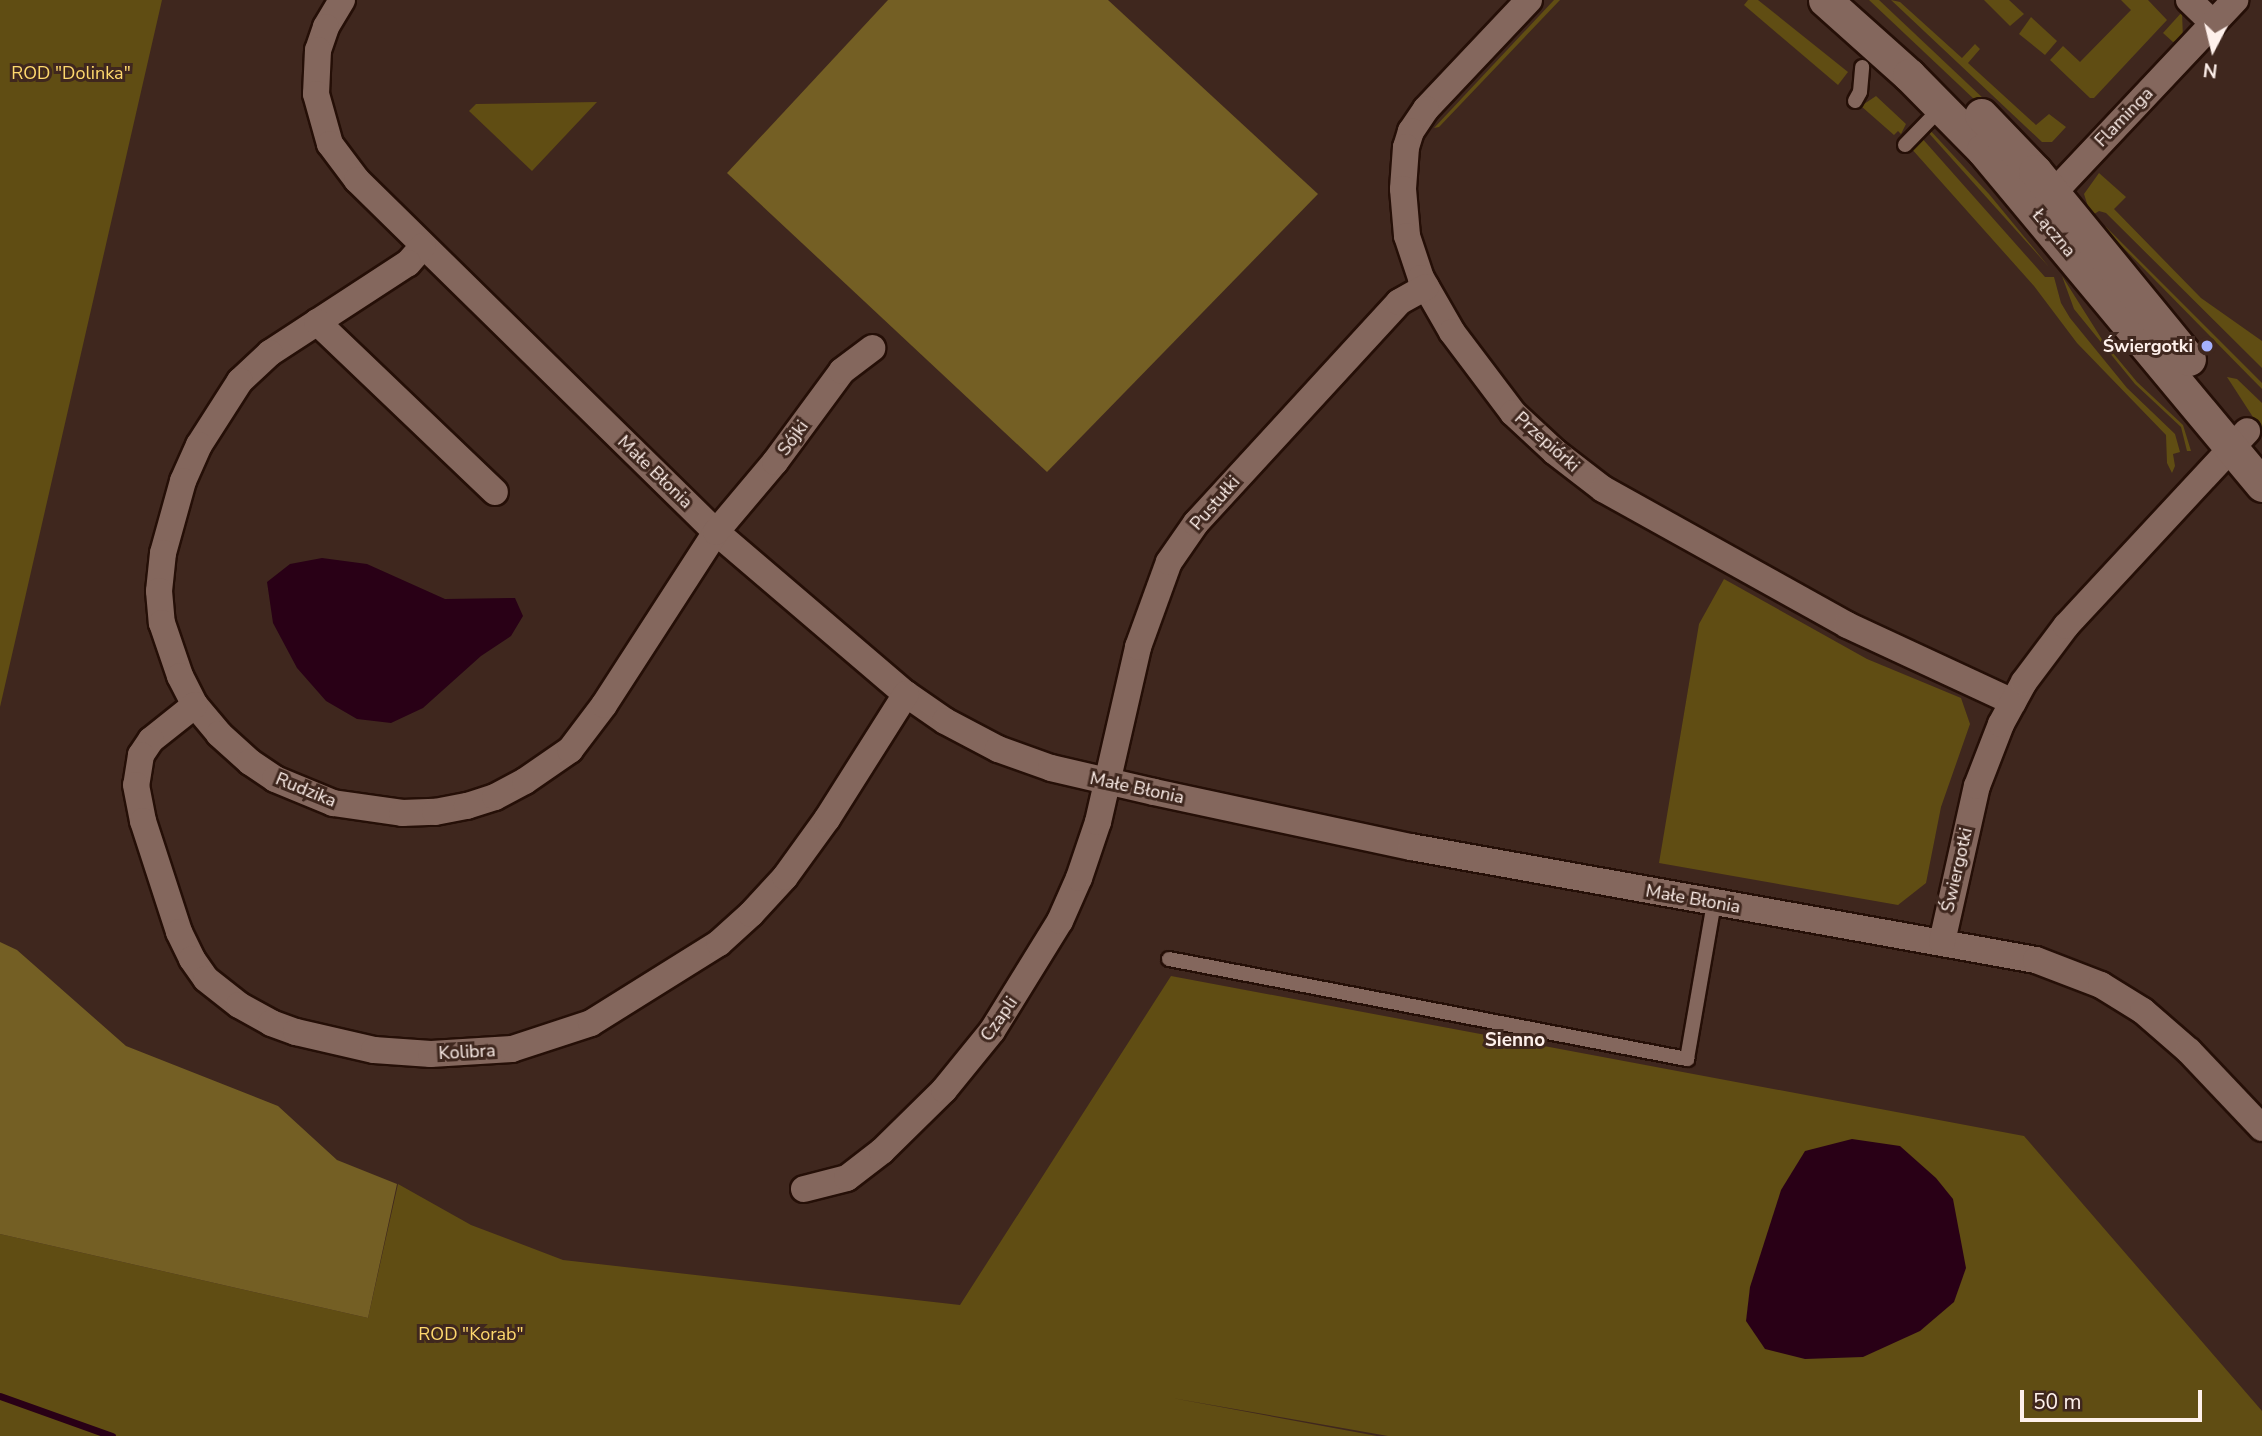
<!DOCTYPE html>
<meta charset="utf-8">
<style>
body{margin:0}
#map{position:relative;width:2262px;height:1436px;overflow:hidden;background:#3f271e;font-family:"Nunito Sans",sans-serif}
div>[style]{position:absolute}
.green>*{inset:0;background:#604d13}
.forest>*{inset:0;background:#745f24}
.water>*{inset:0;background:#290016}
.stream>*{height:7px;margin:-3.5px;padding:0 3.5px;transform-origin:3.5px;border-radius:3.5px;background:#290016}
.roads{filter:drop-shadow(2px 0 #250f07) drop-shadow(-2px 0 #250f07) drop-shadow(0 2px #250f07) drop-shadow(0 -2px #250f07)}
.service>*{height:14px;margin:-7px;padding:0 7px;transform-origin:7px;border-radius:7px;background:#84675d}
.minor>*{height:26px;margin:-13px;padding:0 13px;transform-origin:13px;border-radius:13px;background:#84675d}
.tertiary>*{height:33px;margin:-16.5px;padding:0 16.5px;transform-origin:16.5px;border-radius:16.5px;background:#84675d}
.dots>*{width:19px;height:19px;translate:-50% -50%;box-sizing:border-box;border:4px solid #3f271e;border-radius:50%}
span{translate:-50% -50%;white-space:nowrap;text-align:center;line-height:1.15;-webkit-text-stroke:6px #3f271e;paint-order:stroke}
.park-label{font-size:18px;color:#fed86d}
.street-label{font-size:18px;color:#fef0eb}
.poi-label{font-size:18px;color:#fef0eb;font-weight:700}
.right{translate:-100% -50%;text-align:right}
.neighbourhood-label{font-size:19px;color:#fef0eb;font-weight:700}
.north{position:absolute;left:2178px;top:14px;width:70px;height:70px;-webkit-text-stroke:5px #3f271e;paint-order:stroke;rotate:187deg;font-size:19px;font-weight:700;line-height:28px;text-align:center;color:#fef0eb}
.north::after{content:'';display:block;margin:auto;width:24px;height:32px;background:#fef0eb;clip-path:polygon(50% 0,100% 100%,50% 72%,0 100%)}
.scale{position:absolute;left:2020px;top:1390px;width:182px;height:32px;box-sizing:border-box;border:4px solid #fef0eb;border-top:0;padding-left:9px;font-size:21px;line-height:24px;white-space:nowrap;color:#fef0eb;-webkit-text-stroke:5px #3f271e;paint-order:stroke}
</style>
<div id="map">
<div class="green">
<div style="clip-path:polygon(0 0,162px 0,0 707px)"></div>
<div style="clip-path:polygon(1554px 0,1560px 0,1439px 127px,1434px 128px)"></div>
<div style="clip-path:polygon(1748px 0,1758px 0,1848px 72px,1838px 85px,1744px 5px)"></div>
<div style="clip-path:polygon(1869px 0,1879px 0,2054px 165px,2045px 166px)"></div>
<div style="clip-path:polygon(1891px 0,1900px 2px,1962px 58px,1975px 44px,1980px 49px,1968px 63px,2036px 125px,2049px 114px,2066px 127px,2052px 142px,2042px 142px)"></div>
<div style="clip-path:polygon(1984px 0,2009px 0,2024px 14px,2010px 26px)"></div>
<div style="clip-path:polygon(2121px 0,2148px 0,2167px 20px,2094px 98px,2090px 98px,2050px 60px,2063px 46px,2080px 62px,2131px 10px)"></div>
<div style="clip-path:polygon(2182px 12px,2183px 39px,2173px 42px,2163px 33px)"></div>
<div style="clip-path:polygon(2031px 17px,2057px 41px,2045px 55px,2019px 34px)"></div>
<div style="clip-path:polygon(1876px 96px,1906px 124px,1901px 134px,1898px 131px,1894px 135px,1861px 106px)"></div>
<div style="clip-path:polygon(597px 102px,532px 171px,469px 111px,476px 104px)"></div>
<div style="clip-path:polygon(1928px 128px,1989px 194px,2049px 267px,1926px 130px)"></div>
<div style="clip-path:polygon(1920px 136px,2045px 277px,2054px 277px,2061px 303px,2070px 318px,2127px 388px,2175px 434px,2180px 452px,2173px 454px,2175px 466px,2172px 473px,2167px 463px,2166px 435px,2077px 343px,2034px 286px,1910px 147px)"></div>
<div style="clip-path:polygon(2099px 173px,2126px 197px,2114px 209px,2201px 298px,2262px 341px,2262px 368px,2106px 213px,2099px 211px,2091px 216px,2084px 194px)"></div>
<div style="clip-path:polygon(2100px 224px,2106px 227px,2262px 383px,2262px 389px)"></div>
<div style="clip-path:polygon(2062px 276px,2103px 341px,2137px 382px,2183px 425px,2191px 451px,2187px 451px,2181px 427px,2135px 384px,2074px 309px)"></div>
<div style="clip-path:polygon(2227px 377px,2237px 379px,2262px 403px,2262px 431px)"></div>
<div style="clip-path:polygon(1724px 579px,1867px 659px,1961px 698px,1970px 724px,1941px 807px,1926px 883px,1898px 905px,1659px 863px,1699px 624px)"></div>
<div style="clip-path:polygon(1171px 976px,2024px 1136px,2262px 1411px,2262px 1436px,1388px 1436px,1172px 1398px,1377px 1436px,0 1436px,0 1234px,368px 1318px,398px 1184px,471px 1225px,563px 1260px,960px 1305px)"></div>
</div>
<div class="forest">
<div style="clip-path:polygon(888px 0,1108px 0,1318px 194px,1047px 472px,727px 173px)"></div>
<div style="clip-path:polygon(0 942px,17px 950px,126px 1046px,278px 1106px,337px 1160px,397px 1184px,368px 1318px,0 1234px)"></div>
</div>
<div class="water">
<div style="clip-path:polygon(322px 558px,367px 564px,445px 599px,515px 598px,523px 616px,511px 636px,481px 656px,423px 708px,391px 723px,357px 719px,326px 701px,297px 668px,273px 623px,267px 582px,290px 564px)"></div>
<div style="clip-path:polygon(1852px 1139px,1900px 1146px,1936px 1178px,1953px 1199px,1966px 1268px,1954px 1302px,1920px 1331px,1863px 1357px,1805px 1359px,1765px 1349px,1746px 1321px,1750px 1287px,1781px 1190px,1805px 1151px)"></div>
</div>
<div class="stream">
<div style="left:0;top:1396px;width:119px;rotate:19.7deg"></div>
</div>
<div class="roads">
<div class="service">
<div style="left:1855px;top:101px;width:10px;rotate:-61deg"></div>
<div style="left:1860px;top:92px;width:25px;rotate:-85deg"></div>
<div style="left:1905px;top:145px;width:53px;rotate:-45.8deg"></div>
<div style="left:1169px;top:959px;width:528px;rotate:10.93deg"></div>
<div style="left:1687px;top:1059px;width:159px;rotate:-80.2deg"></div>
</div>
<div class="minor">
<div style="left:342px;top:0;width:31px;rotate:121deg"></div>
<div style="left:326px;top:27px;width:24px;rotate:109deg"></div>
<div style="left:318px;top:50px;width:44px;rotate:92.6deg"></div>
<div style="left:316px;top:94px;width:52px;rotate:74.4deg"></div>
<div style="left:330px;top:144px;width:45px;rotate:53.1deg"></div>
<div style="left:357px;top:180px;width:503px;rotate:44.44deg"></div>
<div style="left:716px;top:532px;width:250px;rotate:40.5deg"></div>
<div style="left:906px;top:694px;width:47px;rotate:34.7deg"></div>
<div style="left:945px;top:721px;width:60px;rotate:27.8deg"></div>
<div style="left:998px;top:749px;width:56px;rotate:19.7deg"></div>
<div style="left:1051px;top:768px;width:106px;rotate:13.1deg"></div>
<div style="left:1154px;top:792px;width:263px;rotate:12.1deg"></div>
<div style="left:1411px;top:847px;width:635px;rotate:10.25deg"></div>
<div style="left:2036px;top:960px;width:70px;rotate:21deg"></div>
<div style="left:2101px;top:985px;width:49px;rotate:31.8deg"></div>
<div style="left:2143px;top:1011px;width:61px;rotate:41deg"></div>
<div style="left:2189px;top:1051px;width:106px;rotate:46.5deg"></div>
<div style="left:1529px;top:0;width:150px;rotate:133.4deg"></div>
<div style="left:1426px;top:109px;width:27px;rotate:124deg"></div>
<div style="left:1411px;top:131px;width:17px;rotate:107deg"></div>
<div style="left:1406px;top:147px;width:42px;rotate:94.1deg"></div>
<div style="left:1403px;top:189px;width:47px;rotate:85.1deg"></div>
<div style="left:1407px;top:236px;width:44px;rotate:71.6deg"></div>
<div style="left:1421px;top:278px;width:62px;rotate:60.1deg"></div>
<div style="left:1452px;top:332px;width:101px;rotate:53deg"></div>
<div style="left:1513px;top:413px;width:57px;rotate:42.9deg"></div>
<div style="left:1555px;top:452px;width:61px;rotate:37.6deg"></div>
<div style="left:1603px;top:489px;width:279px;rotate:29.1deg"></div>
<div style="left:1847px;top:625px;width:183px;rotate:24.9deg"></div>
<div style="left:2189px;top:0;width:33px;rotate:44deg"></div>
<div style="left:2042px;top:205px;width:282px;rotate:-46.7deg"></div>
<div style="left:423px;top:246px;width:23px;rotate:131deg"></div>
<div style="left:408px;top:263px;width:165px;rotate:146.9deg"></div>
<div style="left:270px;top:353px;width:41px;rotate:137deg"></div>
<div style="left:240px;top:381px;width:76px;rotate:122.6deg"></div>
<div style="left:199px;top:445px;width:39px;rotate:114deg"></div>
<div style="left:183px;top:481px;width:75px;rotate:105.5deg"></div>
<div style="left:163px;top:553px;width:38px;rotate:96deg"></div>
<div style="left:159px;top:591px;width:32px;rotate:85deg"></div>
<div style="left:162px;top:623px;width:56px;rotate:71.2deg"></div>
<div style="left:180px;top:676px;width:33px;rotate:63deg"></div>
<div style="left:195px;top:705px;width:38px;rotate:50deg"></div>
<div style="left:219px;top:734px;width:42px;rotate:42.1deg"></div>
<div style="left:250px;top:762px;width:30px;rotate:34deg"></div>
<div style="left:275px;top:779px;width:63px;rotate:22.5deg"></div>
<div style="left:333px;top:803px;width:70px;rotate:8.2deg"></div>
<div style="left:402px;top:813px;width:33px;rotate:-2deg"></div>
<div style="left:435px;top:812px;width:33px;rotate:-11deg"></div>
<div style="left:467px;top:806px;width:29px;rotate:-18deg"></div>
<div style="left:495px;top:797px;width:34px;rotate:-28deg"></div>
<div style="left:525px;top:781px;width:55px;rotate:-34.6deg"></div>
<div style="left:570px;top:750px;width:56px;rotate:-52.9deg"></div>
<div style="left:604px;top:705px;width:206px;rotate:-57.1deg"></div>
<div style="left:716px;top:532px;width:92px;rotate:-49.9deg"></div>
<div style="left:775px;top:462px;width:113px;rotate:-53.6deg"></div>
<div style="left:842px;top:371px;width:38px;rotate:-37deg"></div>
<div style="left:317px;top:322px;width:246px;rotate:43.7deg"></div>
<div style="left:195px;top:705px;width:56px;rotate:141.5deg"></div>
<div style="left:151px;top:740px;width:18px;rotate:124deg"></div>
<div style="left:141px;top:755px;width:30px;rotate:99deg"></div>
<div style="left:136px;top:785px;width:37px;rotate:79deg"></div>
<div style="left:143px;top:821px;width:117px;rotate:72deg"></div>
<div style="left:179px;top:932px;width:30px;rotate:64deg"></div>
<div style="left:192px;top:959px;width:24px;rotate:55deg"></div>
<div style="left:206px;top:979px;width:42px;rotate:38.2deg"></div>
<div style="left:239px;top:1005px;width:37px;rotate:29deg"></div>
<div style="left:271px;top:1023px;width:27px;rotate:20deg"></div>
<div style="left:296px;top:1032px;width:80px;rotate:13deg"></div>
<div style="left:374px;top:1050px;width:57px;rotate:4deg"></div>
<div style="left:431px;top:1054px;width:81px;rotate:-3.5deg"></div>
<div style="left:512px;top:1049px;width:83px;rotate:-18.2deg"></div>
<div style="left:591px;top:1023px;width:151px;rotate:-32deg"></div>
<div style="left:719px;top:943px;width:43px;rotate:-42.2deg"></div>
<div style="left:751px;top:914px;width:50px;rotate:-47.4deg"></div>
<div style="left:785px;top:877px;width:72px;rotate:-54.1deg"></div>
<div style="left:827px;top:819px;width:148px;rotate:-57.7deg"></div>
<div style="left:1942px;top:942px;width:160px;rotate:-77.4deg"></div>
<div style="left:1977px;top:786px;width:66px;rotate:-68.8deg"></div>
<div style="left:2001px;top:724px;width:48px;rotate:-61.3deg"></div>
<div style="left:2024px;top:682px;width:70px;rotate:-53.1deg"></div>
<div style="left:2066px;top:626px;width:266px;rotate:-47.1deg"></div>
<div style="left:804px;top:1189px;width:44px;rotate:-14.3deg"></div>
<div style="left:847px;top:1178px;width:44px;rotate:-37.6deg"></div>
<div style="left:882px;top:1151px;width:87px;rotate:-44.5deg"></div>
<div style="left:944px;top:1090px;width:76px;rotate:-50.9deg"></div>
<div style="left:992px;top:1031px;width:129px;rotate:-58.3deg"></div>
<div style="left:1060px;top:921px;width:47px;rotate:-66.2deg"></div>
<div style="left:1079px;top:878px;width:59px;rotate:-71.3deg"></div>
<div style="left:1098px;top:822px;width:180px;rotate:-77.1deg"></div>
<div style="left:1138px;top:647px;width:90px;rotate:-70deg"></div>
<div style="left:1169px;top:562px;width:47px;rotate:-55.3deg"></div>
<div style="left:1196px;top:523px;width:300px;rotate:-47.4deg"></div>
<div style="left:1399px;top:302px;width:31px;rotate:-29deg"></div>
</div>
<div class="tertiary">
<div style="left:1825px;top:0;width:113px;rotate:41.8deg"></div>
<div style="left:1909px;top:75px;width:105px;rotate:45.4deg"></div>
<div style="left:1983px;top:150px;width:436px;rotate:50.2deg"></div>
<div style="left:1981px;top:115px;width:78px;rotate:46deg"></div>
<div style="left:2035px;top:171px;width:243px;rotate:50.7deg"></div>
</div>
</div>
<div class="dots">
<div style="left:2207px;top:346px;background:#a5b1fc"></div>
</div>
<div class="park-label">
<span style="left:71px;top:73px">ROD "Dolinka"</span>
<span style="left:471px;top:1334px">ROD "Korab"</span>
</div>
<div class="street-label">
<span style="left:2124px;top:117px;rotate:-46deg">Flaminga</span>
<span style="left:2054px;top:233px;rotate:50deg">Łączna</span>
<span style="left:793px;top:438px;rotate:-54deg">Sójki</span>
<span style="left:1547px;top:442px;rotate:42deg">Przepiórki</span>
<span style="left:655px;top:472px;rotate:44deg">Małe Błonia</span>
<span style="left:1215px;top:503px;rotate:-49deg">Pustułki</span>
<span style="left:1137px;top:788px;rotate:12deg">Małe Błonia</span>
<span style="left:306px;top:790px;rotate:22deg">Rudzika</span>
<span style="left:1957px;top:870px;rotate:-77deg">Świergotki</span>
<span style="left:1693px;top:899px;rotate:10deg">Małe Błonia</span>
<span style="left:999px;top:1019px;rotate:-55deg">Czapli</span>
<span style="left:467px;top:1052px;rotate:-3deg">Kolibra</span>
</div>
<div class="poi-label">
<span class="right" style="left:2193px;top:346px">Świergotki</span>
</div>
<div class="neighbourhood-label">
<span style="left:1515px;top:1041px">Sienno</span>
</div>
<div class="north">N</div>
<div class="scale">50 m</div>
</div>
